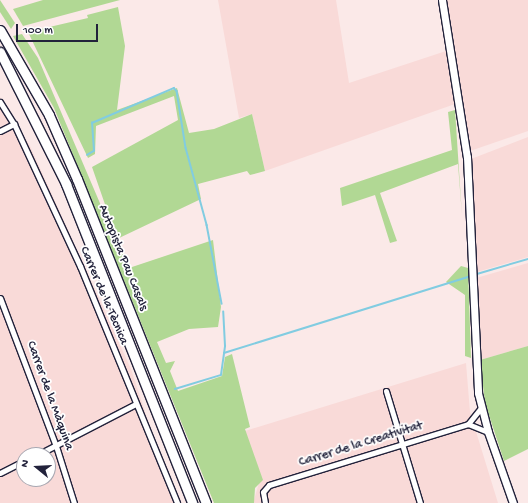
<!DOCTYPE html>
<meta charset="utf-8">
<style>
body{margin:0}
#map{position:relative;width:528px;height:503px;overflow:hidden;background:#fbe9e8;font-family:"Gochi Hand",sans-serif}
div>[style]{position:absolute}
.built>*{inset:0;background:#f9dad8}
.green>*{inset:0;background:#b1d894}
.stream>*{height:1.5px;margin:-0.75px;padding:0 0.75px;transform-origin:0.75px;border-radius:0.75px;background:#81cce1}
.roads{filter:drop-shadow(1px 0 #22223b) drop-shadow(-1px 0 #22223b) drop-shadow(0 1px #22223b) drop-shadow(0 -1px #22223b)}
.minor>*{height:5px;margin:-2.5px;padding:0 2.5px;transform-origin:2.5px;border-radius:2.5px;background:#fff}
.secondary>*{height:7px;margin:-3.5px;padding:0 3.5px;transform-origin:3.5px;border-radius:3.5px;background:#fff}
.motorway>*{height:9px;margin:-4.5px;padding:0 4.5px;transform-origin:4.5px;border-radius:4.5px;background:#fff}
span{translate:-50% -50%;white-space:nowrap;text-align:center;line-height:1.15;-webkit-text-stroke:3.5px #fff;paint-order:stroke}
.street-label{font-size:13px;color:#22223b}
.north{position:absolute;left:16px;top:447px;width:40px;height:40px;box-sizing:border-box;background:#fff;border:1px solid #a7a7b1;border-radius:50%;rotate:288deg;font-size:11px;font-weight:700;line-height:16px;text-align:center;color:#22223b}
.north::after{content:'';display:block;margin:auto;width:14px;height:18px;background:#22223b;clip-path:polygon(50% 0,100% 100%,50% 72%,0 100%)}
.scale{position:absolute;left:16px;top:24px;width:82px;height:18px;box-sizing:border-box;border:2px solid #22223b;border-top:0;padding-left:5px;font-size:12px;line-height:14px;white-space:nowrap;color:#22223b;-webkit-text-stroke:3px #fff;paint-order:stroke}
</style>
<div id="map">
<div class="built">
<div style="clip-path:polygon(218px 0,336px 0,349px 83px,446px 51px,455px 104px,265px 171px,252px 114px,239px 118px)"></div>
<div style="clip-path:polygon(446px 0,528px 0,528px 131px,470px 151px)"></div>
<div style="clip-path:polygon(evenodd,0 97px,30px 146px,131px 369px,175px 503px,0 503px,0 97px,24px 455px,48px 455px,48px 479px,24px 479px,24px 455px)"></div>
<div style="clip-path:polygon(528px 137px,528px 257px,477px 272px,471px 159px)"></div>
<div style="clip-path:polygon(528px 263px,528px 346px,480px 360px,476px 278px)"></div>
<div style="clip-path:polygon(466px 363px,470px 412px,498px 503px,253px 503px,261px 476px,245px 431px)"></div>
</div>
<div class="green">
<div style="clip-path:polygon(0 0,15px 23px,11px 29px,0 12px)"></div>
<div style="clip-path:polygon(43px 0,120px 0,23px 26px,13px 9px)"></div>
<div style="clip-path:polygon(118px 7px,125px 46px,117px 110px,177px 88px,189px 133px,214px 129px,252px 114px,265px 171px,250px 175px,247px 171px,198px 184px,201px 199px,117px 239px,129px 268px,213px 240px,221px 307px,218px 327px,189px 329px,157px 342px,166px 363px,175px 361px,170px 371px,178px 391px,222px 376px,225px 357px,232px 354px,250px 427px,245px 429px,263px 480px,255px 488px,254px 503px,214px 503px,54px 108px,13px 36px,22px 34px,38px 58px,105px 215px,108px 213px,92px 167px,178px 120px,174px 96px,96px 126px,95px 154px,88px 158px,28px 32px,88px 18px,87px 15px)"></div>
<div style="clip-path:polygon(455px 110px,462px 216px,458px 164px,380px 193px,397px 241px,390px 243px,375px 195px,342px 206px,340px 188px,452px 150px,448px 112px)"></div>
<div style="clip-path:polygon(461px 266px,468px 268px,471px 358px,465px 356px,465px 295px,446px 282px)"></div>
<div style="clip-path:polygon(528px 346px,528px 449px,504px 461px,485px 403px,480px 360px)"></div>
</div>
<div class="stream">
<div style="left:87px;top:155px;width:8px;rotate:-30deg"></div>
<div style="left:94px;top:151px;width:28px;rotate:-94deg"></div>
<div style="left:92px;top:123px;width:89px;rotate:-23.1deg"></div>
<div style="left:174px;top:88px;width:4px;rotate:45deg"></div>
<div style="left:177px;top:91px;width:58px;rotate:81deg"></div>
<div style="left:186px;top:148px;width:80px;rotate:74.7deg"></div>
<div style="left:207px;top:225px;width:80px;rotate:79.2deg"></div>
<div style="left:477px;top:274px;width:53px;rotate:-16.4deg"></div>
<div style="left:224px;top:353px;width:256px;rotate:-17.3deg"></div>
<div style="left:175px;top:389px;width:48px;rotate:-16.9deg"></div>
<div style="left:221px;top:375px;width:29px;rotate:-82deg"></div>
<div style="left:225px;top:346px;width:34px;rotate:-93deg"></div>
</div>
<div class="roads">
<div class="minor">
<div style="left:0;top:102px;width:26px;rotate:58deg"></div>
<div style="left:14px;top:124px;width:157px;rotate:65.1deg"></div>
<div style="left:80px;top:266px;width:256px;rotate:67.7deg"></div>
<div style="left:0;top:131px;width:16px;rotate:-27deg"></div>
<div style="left:0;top:298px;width:158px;rotate:69.3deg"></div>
<div style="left:56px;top:446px;width:60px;rotate:72.5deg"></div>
<div style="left:386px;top:391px;width:117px;rotate:73.1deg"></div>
<div style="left:468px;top:424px;width:22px;rotate:22deg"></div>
<div style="left:37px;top:455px;width:111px;rotate:-27.3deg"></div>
<div style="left:0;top:473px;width:27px;rotate:-27deg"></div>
<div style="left:265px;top:503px;width:11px;rotate:-100deg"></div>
<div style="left:263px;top:492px;width:9px;rotate:-49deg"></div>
<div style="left:269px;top:485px;width:208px;rotate:-17deg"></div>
<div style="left:468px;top:424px;width:21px;rotate:-51deg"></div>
</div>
<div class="secondary">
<div style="left:442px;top:0;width:159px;rotate:81deg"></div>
<div style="left:467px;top:157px;width:236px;rotate:87.3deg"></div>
<div style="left:478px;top:393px;width:40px;rotate:75.6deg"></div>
<div style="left:488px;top:432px;width:75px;rotate:70.6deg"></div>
</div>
<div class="motorway">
<div style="left:0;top:30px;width:98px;rotate:60deg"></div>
<div style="left:49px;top:115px;width:70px;rotate:66.4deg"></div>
<div style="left:77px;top:179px;width:349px;rotate:68.3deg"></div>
<div style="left:0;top:52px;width:148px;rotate:63.4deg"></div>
<div style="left:66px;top:184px;width:343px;rotate:68.4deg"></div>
</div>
</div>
<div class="street-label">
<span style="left:122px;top:258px;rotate:68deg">Autopista Pau Casals</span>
<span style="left:103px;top:296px;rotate:67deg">Carrer de la Tècnica</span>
<span style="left:49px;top:396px;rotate:70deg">Carrer de la Màquina</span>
<span style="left:361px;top:445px;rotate:-17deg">Carrer de la Creativitat</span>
</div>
<div class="north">N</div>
<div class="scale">100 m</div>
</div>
